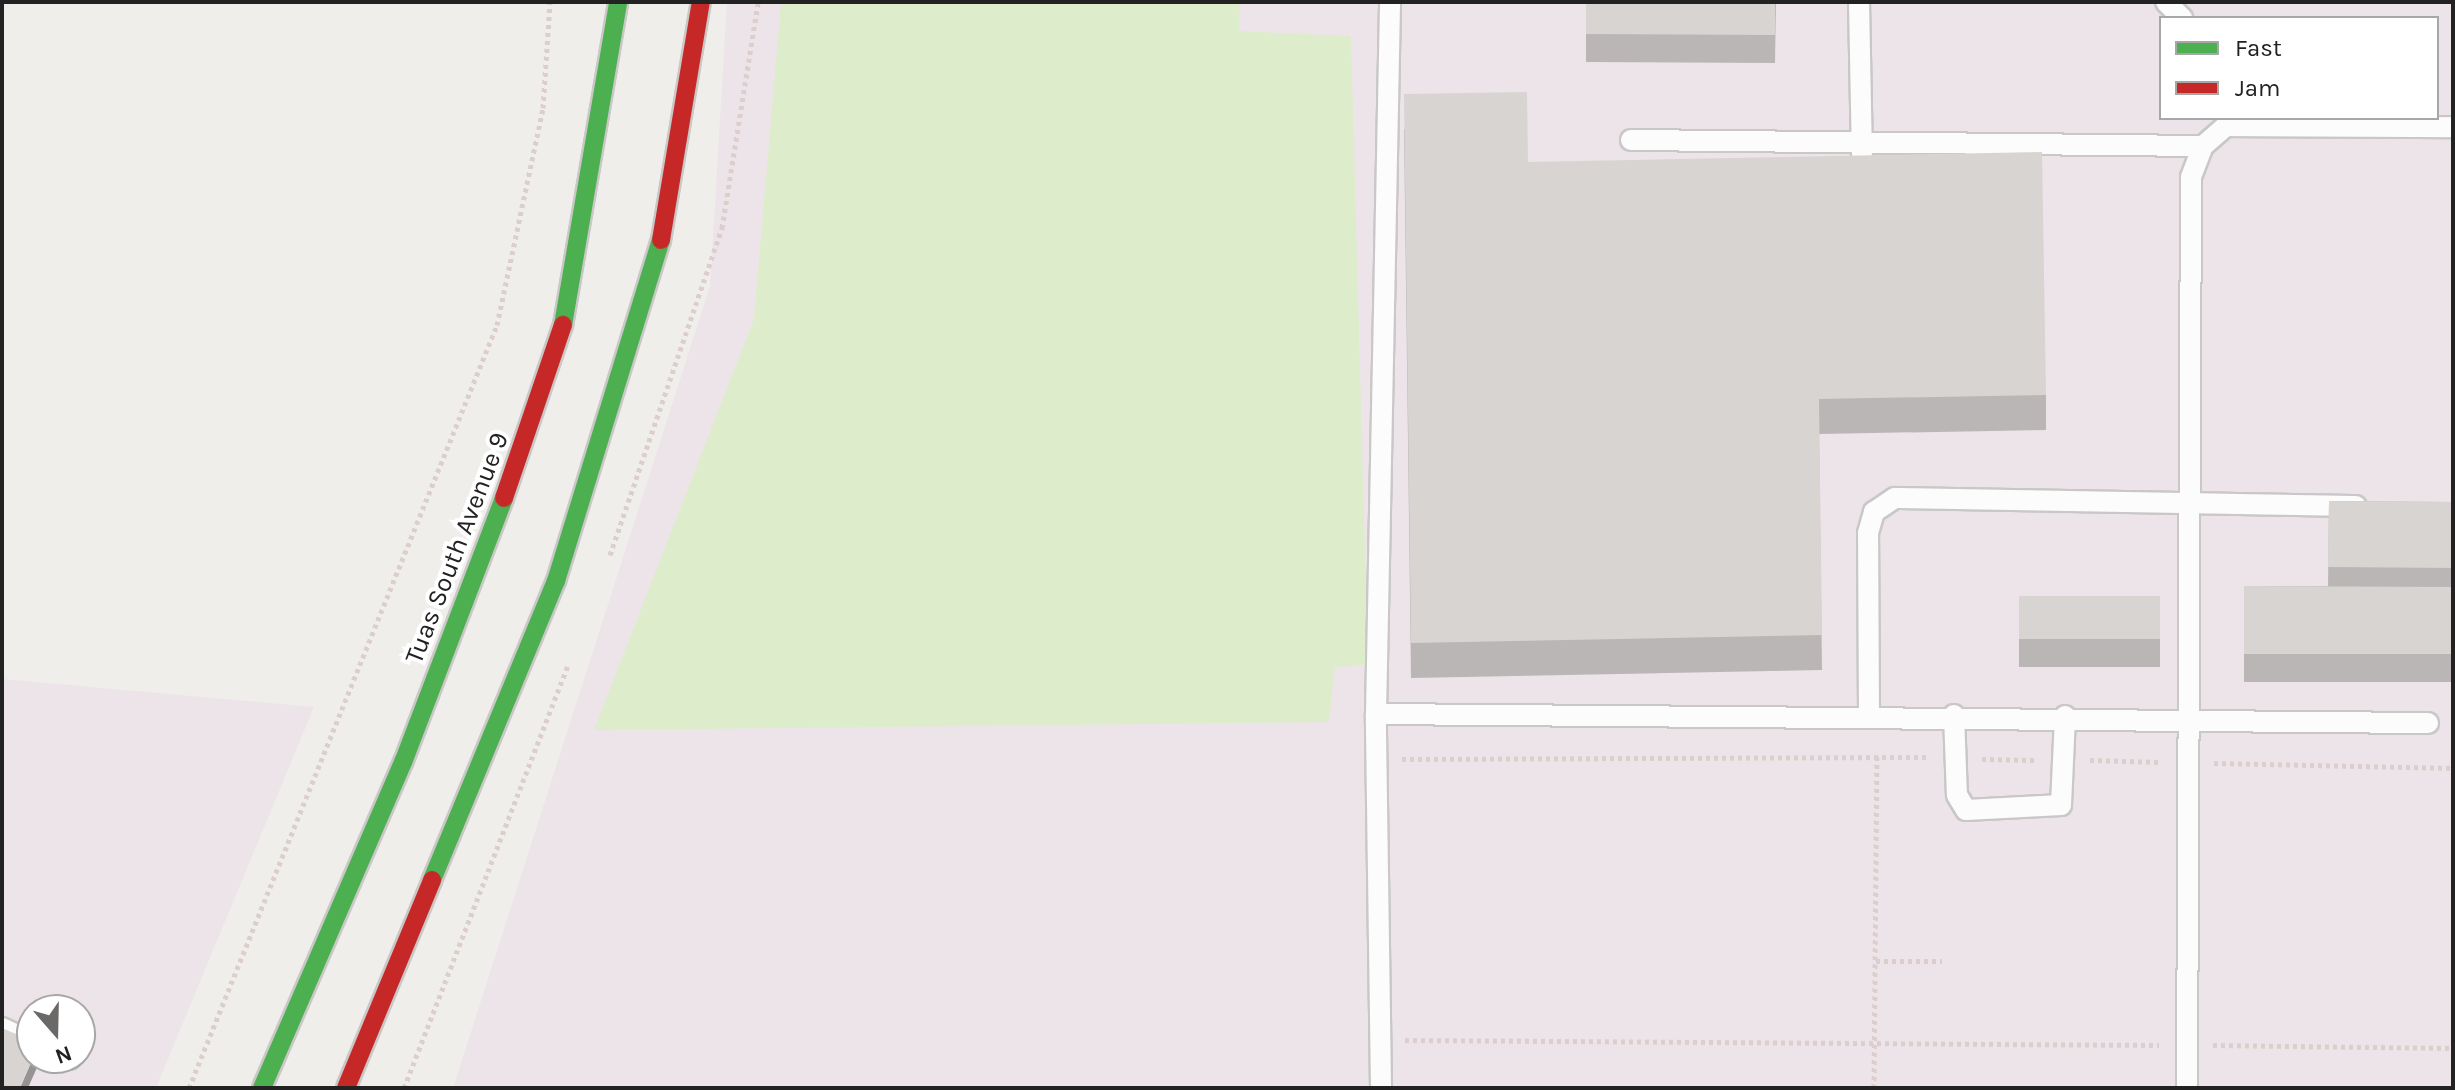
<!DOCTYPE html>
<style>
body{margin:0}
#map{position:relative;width:2455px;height:1090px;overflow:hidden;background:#f0eeeb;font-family:Karla,sans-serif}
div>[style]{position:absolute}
.industrial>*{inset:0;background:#ede4e9}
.grass>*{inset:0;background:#ddeccb}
.path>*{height:5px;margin-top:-2.5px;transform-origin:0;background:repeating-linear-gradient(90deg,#dccecd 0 4px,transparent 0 8px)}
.roads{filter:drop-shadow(2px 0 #c9c8c7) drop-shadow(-2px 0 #c9c8c7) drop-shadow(0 2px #c9c8c7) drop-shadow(0 -2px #c9c8c7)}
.lane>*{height:20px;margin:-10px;padding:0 10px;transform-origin:10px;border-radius:10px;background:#fdfcfc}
.fast>*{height:18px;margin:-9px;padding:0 9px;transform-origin:9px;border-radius:9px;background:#4caf50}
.jam>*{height:18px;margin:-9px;padding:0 9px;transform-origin:9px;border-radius:9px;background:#c62828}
.wall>*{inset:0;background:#b9b6b5}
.shaded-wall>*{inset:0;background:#969493}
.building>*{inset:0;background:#d7d4d2}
span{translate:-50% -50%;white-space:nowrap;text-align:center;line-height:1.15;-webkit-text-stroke:8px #fff;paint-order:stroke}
.street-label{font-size:26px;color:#222}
.frame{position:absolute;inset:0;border:4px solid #222;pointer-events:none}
.legend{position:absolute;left:2159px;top:16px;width:280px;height:104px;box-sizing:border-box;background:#fff;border:2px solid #a7a7a7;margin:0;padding:10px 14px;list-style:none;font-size:24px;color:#222}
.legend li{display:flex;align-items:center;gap:16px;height:40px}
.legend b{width:40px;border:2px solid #a7a7a7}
.north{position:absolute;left:16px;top:994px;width:80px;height:80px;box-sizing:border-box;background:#fff;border:2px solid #a7a7a7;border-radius:50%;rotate:160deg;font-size:22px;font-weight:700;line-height:32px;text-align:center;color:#222}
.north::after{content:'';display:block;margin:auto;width:28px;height:36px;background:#6a6968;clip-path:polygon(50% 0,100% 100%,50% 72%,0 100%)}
</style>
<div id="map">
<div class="industrial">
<div style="clip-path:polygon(evenodd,727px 2px,2453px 2px,2453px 1088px,453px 1088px,710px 286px,727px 2px,2161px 18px,2437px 18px,2437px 118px,2161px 118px,2161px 18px)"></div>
<div style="clip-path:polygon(evenodd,2px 679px,314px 707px,156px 1088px,2px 1088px,2px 679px,32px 1010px,80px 1010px,80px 1058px,32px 1058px,32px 1010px)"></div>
</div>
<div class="grass">
<div style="clip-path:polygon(781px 2px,1240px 2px,1239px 31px,1351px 36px,1368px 665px,1335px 667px,1329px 722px,594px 730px,754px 319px)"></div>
</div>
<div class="path">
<div style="left:610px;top:555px;width:346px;rotate:-71.1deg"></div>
<div style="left:722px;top:228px;width:229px;rotate:-80.9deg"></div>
<div style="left:1402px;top:759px;width:526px;rotate:-0.22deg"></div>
<div style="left:1982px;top:759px;width:54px;rotate:1.1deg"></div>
<div style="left:2090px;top:760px;width:70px;rotate:1.6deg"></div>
<div style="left:2214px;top:763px;width:239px;rotate:1.2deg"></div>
<div style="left:1876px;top:961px;width:66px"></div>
<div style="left:1405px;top:1040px;width:754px;rotate:0.38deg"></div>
<div style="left:2213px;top:1045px;width:240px;rotate:0.7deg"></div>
<div style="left:189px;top:1088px;width:823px;rotate:-68.02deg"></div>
<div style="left:497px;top:325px;width:222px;rotate:-78deg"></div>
<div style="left:543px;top:108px;width:106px;rotate:-86.2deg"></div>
<div style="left:404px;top:1088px;width:453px;rotate:-68.8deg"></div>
<div style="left:1874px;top:1088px;width:334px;rotate:-89.5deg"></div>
</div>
<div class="roads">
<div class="lane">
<div style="left:1859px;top:2px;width:152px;rotate:88.9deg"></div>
<div style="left:2166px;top:2px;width:23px;rotate:45deg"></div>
<div style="left:1631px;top:140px;width:572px;rotate:0.6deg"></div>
<div style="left:1869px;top:713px;width:180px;rotate:-90.3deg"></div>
<div style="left:1868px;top:533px;width:22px;rotate:-74deg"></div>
<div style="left:1874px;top:512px;width:25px;rotate:-34deg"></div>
<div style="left:1895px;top:498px;width:461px;rotate:1deg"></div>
<div style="left:1376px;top:714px;width:1052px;rotate:0.49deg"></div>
<div style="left:1954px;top:715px;width:80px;rotate:87.9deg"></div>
<div style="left:1957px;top:795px;width:17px;rotate:59deg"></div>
<div style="left:1966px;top:810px;width:95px;rotate:-3deg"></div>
<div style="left:2061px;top:805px;width:89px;rotate:-87.4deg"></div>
<div style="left:2px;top:1028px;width:33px;rotate:25deg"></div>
<div style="left:67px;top:1058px;width:3px;rotate:18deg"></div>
<div style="left:1381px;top:1088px;width:374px;rotate:-90.8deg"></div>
<div style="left:1376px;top:714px;width:712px;rotate:-88.87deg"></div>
<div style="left:2187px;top:1088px;width:911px;rotate:-89.75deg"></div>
<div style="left:2191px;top:177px;width:33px;rotate:-69deg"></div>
<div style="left:2203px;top:146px;width:30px;rotate:-41deg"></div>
<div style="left:2226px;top:126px;width:227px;rotate:0.3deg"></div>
</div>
<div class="fast">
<div style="left:563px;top:325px;width:328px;rotate:-80.3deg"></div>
<div style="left:432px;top:880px;width:324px;rotate:-67.5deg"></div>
<div style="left:556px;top:581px;width:357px;rotate:-72.9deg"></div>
<div style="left:262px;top:1088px;width:357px;rotate:-66.6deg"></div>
<div style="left:404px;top:760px;width:280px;rotate:-69.1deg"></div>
</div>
<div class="jam">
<div style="left:661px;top:240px;width:241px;rotate:-80.5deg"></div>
<div style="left:504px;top:498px;width:183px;rotate:-71.2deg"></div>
<div style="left:346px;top:1088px;width:225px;rotate:-67.5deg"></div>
</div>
</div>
<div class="wall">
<div style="clip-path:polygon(1586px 2px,1776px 2px,1775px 63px,1586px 62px)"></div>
<div style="clip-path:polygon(1404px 129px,1528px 162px,2046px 395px,2046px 430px,1819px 434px,1822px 670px,1411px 678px)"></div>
<div style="clip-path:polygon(2329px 501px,2453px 502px,2453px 682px,2244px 682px,2244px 586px,2328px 586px)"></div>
<div style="clip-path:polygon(2019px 596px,2160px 596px,2160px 667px,2019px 667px)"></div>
</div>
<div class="shaded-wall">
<div style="clip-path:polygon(33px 1058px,39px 1058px,39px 1063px,28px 1088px,20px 1088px)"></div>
</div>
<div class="building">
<div style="clip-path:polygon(1586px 2px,1775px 2px,1775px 35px,1586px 34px)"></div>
<div style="clip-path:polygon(1527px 92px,1528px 162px,2042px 152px,2046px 395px,1819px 399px,1822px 635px,1411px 643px,1404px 94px)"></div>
<div style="clip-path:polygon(2329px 501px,2453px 502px,2453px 568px,2328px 567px)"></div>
<div style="clip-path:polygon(2244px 586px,2453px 587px,2453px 654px,2244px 654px)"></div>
<div style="clip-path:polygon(2019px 596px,2160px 596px,2160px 639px,2019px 639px)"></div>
<div style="clip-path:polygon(2px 1028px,32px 1041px,33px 1058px,20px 1088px,2px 1088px)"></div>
</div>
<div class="street-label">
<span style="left:457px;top:548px;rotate:-69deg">Tuas South Avenue 9</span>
</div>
<div class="frame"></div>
<ul class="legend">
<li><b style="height:10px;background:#4caf50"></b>Fast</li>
<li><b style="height:10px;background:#c62828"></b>Jam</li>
</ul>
<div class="north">N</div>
</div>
